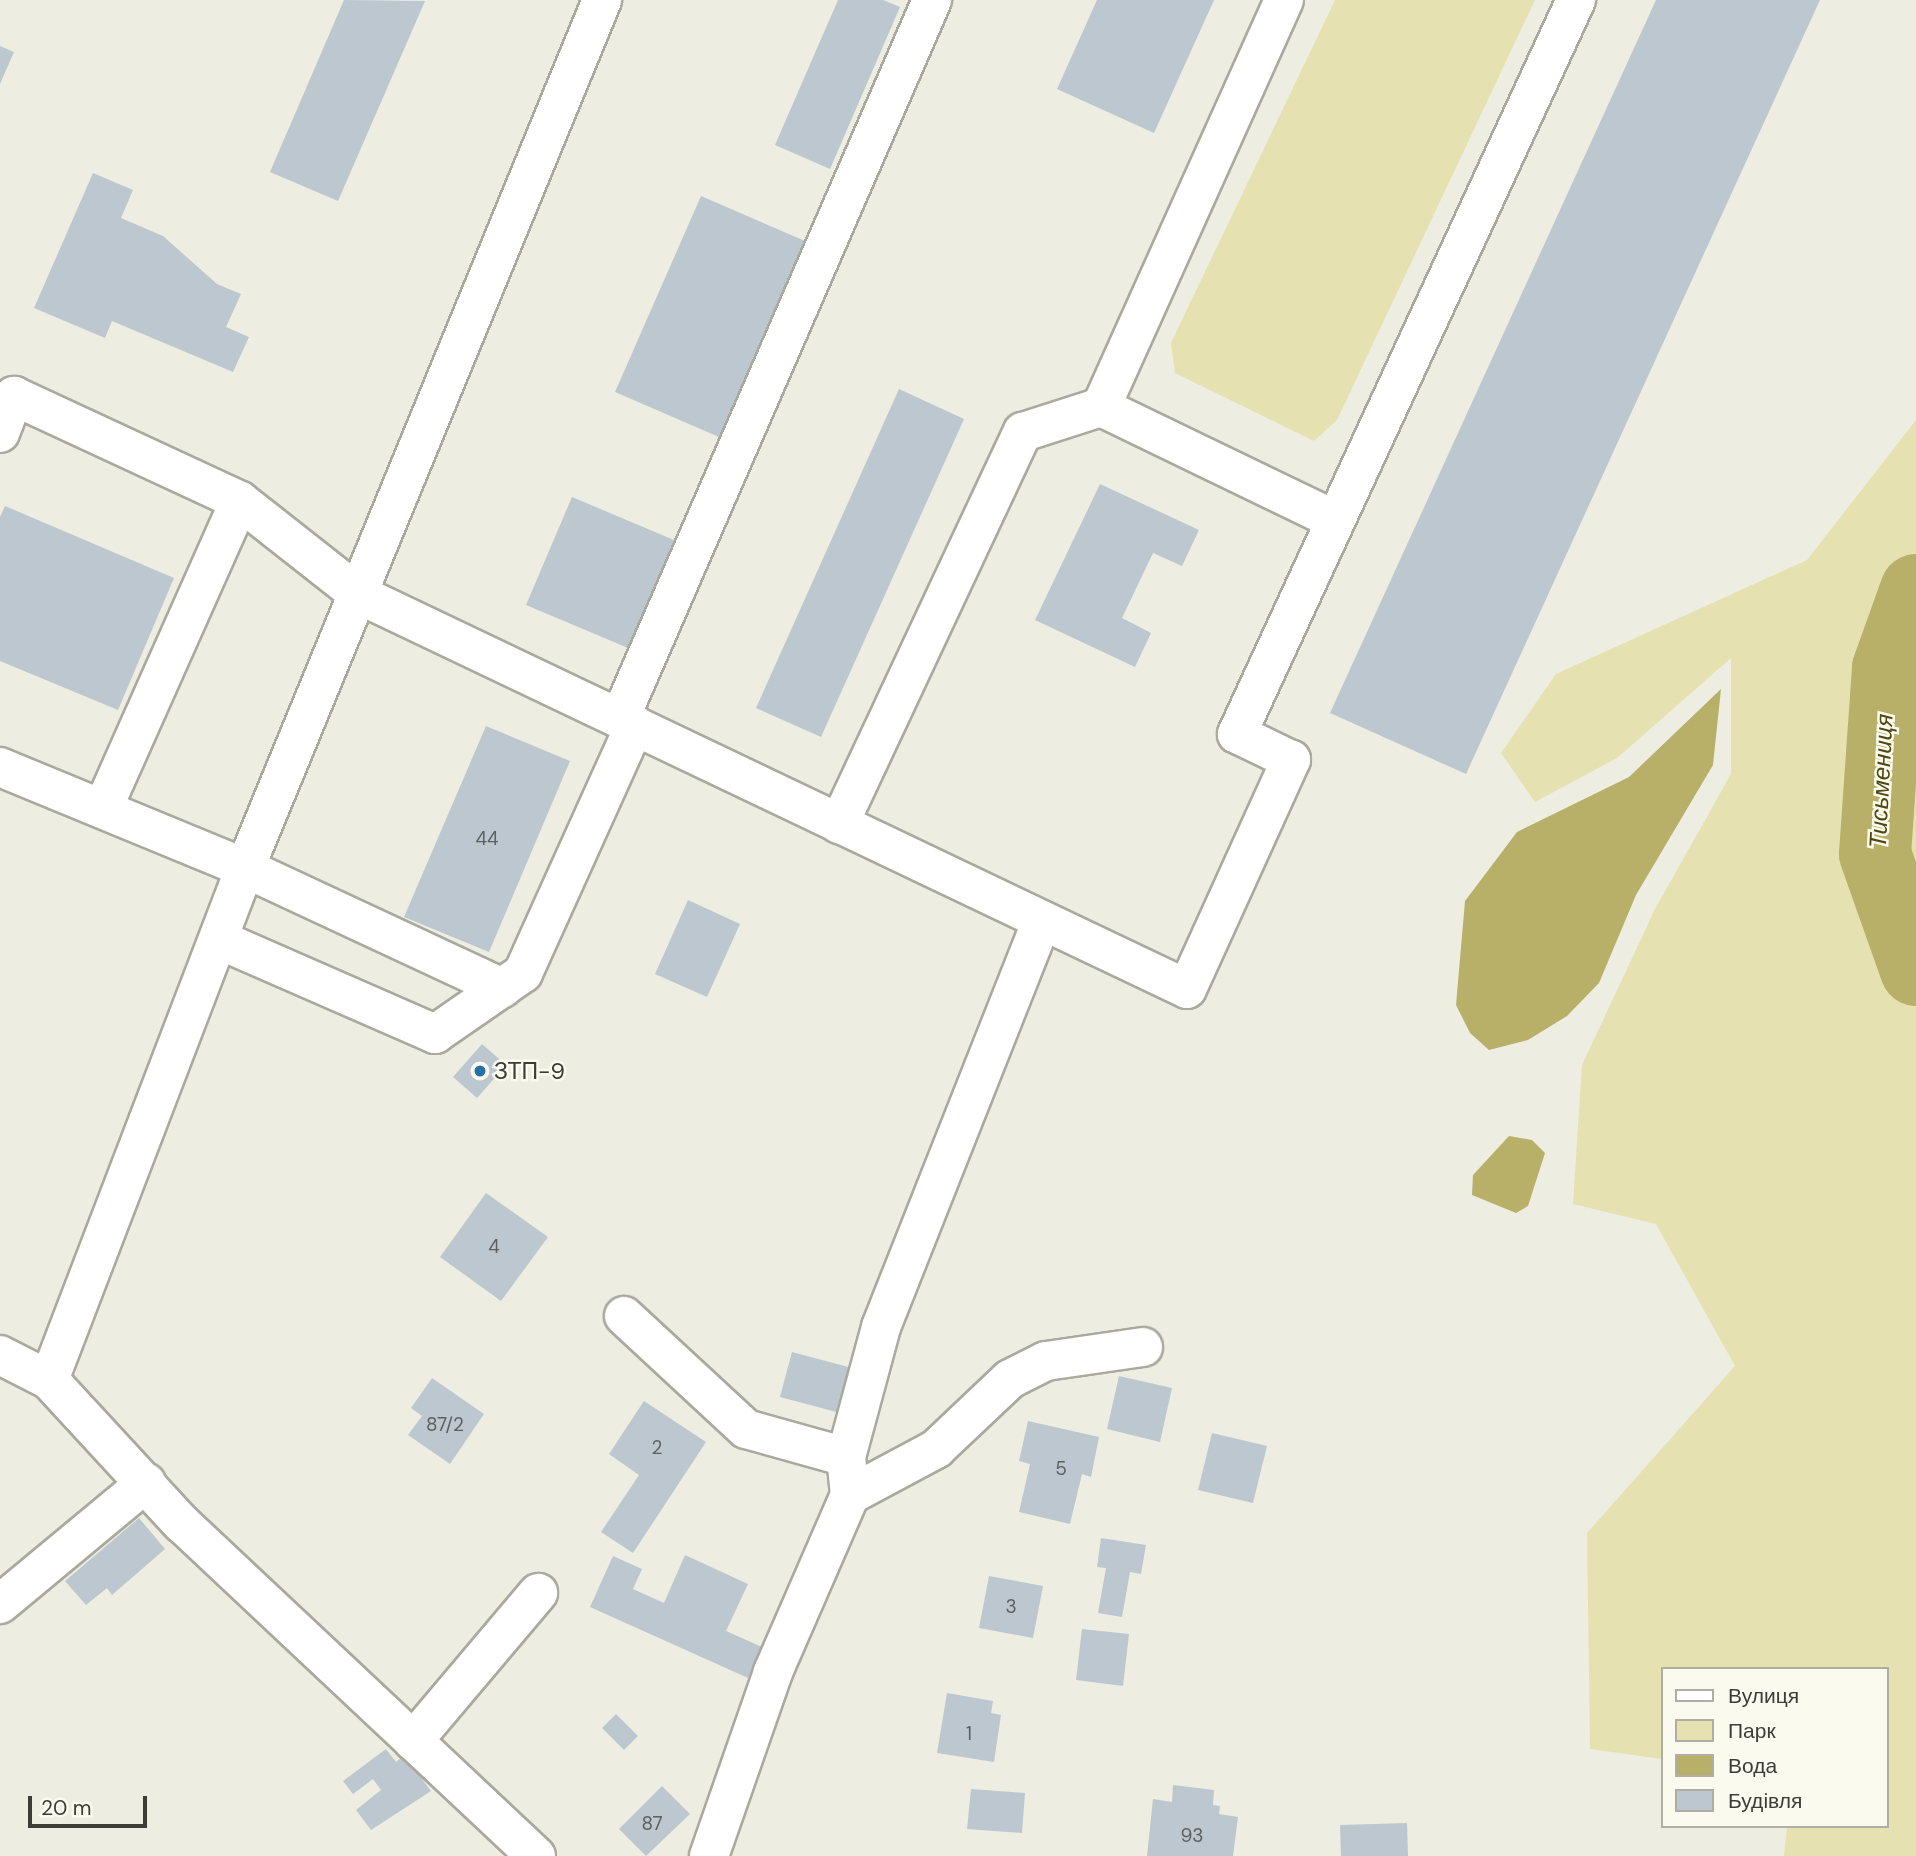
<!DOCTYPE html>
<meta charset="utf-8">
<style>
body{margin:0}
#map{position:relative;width:1916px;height:1856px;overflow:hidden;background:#eeede1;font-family:"DM Sans",sans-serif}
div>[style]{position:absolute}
.green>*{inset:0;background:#e5e1b1}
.water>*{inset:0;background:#b8b069}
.river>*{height:72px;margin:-36px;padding:0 36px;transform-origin:36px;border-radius:36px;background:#b8b069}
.building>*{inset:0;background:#bdc7cf}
.roads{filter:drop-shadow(2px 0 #aaa99e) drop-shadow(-2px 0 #aaa99e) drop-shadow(0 2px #aaa99e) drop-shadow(0 -2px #aaa99e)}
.minor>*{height:38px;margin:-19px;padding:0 19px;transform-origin:19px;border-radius:19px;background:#fff}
.dots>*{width:19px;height:19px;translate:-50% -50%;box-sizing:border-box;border:4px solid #fbfaee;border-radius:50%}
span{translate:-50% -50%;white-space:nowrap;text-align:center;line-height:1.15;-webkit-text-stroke:5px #fbfaee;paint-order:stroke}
.number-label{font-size:19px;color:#5d605e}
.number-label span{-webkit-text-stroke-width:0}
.poi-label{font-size:23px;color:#3d3d38}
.left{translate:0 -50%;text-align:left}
.water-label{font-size:24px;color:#4e4810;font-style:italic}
.legend{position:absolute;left:1661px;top:1667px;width:228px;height:161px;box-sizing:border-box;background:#fbfaee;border:2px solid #afaea5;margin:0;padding:9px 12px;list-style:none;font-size:21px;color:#3d3d38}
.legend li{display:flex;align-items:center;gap:14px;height:35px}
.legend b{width:35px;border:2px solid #afaea5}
.scale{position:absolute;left:28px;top:1796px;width:119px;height:32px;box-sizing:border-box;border:4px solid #3d3d38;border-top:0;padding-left:9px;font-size:21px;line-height:24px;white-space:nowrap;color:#3d3d38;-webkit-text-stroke:5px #fbfaee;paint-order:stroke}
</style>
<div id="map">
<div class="green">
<div style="clip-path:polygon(1335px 0,1535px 0,1337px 420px,1314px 441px,1175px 373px,1171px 343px)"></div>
<div style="clip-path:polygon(1916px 420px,1916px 1856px,1784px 1856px,1787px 1826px,1886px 1826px,1886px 1669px,1662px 1669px,1662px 1759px,1590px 1749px,1587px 1533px,1735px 1366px,1656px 1224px,1573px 1204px,1582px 1065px,1655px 909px,1731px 774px,1731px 658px,1617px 758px,1535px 802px,1501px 753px,1556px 674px,1807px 560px)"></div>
</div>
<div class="water">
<div style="clip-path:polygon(1721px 689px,1713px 765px,1636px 895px,1599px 983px,1567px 1016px,1528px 1040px,1489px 1050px,1470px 1033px,1456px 1005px,1465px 901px,1517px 832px,1629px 777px)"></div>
<div style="clip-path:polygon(1509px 1136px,1532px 1140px,1545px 1153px,1528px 1206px,1516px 1213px,1472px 1195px,1473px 1175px)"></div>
</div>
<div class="river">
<div style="left:1916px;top:590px;width:83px;rotate:109.7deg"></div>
<div style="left:1888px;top:668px;width:186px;rotate:94deg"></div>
<div style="left:1875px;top:854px;width:123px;rotate:70.5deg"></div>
</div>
<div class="building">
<div style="clip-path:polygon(344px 0,425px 1px,338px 201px,270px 172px)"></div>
<div style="clip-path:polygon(838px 0,883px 0,900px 7px,830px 169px,775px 145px)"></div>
<div style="clip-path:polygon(1097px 0,1214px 0,1154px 133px,1057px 89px)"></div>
<div style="clip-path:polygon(1656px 0,1820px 0,1466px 774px,1330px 713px)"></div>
<div style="clip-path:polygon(0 46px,14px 52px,0 84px)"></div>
<div style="clip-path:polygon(93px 173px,133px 190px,121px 218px,163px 236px,217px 284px,241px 294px,226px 327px,249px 337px,233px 372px,112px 321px,105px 338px,34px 308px)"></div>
<div style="clip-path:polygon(701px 196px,805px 241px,719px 437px,615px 392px)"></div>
<div style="clip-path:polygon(899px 389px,964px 419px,821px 737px,756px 708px)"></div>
<div style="clip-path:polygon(1100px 484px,1199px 530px,1182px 566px,1153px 553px,1122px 618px,1151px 633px,1135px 667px,1035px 620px)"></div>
<div style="clip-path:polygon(572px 497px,674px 540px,628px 648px,526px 605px)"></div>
<div style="clip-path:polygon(5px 506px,174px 578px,118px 710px,0 661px,0 517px)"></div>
<div style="clip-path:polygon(486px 726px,570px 761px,489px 952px,404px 917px)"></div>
<div style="clip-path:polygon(688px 900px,740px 924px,707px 997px,655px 974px)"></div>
<div style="clip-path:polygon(482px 1044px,506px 1065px,477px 1098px,453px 1077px)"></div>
<div style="clip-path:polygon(486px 1193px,548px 1237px,501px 1301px,440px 1257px)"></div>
<div style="clip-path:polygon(792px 1352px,856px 1369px,844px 1414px,780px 1397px)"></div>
<div style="clip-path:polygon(1119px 1376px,1172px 1388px,1160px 1442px,1107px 1429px)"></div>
<div style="clip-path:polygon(432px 1378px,484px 1414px,450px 1464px,408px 1435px,422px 1416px,411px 1408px)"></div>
<div style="clip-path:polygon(644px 1401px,706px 1442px,633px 1553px,601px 1532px,639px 1475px,609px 1454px)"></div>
<div style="clip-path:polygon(1028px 1421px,1099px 1437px,1091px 1477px,1082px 1474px,1070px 1524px,1019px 1512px,1030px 1464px,1019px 1461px)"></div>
<div style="clip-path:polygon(1212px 1433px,1267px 1446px,1253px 1503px,1198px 1490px)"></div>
<div style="clip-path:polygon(139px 1518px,165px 1549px,112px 1595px,107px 1588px,86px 1605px,65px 1581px)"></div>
<div style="clip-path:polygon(1101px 1538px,1146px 1545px,1141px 1574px,1130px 1572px,1122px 1617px,1098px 1613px,1106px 1568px,1097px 1567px)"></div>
<div style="clip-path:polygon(685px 1555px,748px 1584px,726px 1631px,762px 1647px,748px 1678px,590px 1607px,613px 1556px,642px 1569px,633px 1589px,664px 1603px)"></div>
<div style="clip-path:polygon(989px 1576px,1043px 1586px,1033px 1638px,979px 1628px)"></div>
<div style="clip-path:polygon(1082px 1629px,1129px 1634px,1123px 1686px,1076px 1680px)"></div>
<div style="clip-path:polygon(947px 1693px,993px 1701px,991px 1713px,1001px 1715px,994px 1762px,937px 1753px)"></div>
<div style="clip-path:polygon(616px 1714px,638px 1736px,624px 1750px,602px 1728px)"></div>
<div style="clip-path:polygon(386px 1749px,396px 1762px,404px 1755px,431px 1791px,371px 1830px,356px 1810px,381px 1790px,373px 1779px,353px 1794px,343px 1781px)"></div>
<div style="clip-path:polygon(1173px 1785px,1214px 1790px,1213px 1805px,1220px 1806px,1219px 1814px,1238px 1817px,1233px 1856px,1147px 1856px,1153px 1799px,1172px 1802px)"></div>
<div style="clip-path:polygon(662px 1786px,690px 1814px,646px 1856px,619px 1829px)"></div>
<div style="clip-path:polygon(971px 1789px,1025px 1793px,1022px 1833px,967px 1829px)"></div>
<div style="clip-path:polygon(1407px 1823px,1408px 1856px,1341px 1856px,1340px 1825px)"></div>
</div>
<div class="roads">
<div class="minor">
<div style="left:1284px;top:0;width:446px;rotate:114.2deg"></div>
<div style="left:1101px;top:407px;width:260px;rotate:25.8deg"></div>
<div style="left:0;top:433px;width:40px;rotate:-69deg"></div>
<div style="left:14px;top:396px;width:249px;rotate:24.9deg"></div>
<div style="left:620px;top:718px;width:783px;rotate:-66.51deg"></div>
<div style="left:0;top:767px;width:265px;rotate:22.4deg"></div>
<div style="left:245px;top:868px;width:284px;rotate:25deg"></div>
<div style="left:103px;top:808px;width:336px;rotate:-66deg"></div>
<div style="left:240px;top:501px;width:150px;rotate:38.2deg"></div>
<div style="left:358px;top:594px;width:918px;rotate:25.48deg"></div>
<div style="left:1187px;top:989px;width:252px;rotate:-65.6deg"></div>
<div style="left:1291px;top:760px;width:60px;rotate:-154.3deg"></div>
<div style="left:1237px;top:734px;width:809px;rotate:-65.21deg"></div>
<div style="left:839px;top:824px;width:433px;rotate:-64.9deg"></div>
<div style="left:1023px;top:432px;width:82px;rotate:-17.8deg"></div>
<div style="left:220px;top:940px;width:235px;rotate:23.6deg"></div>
<div style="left:435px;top:1034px;width:107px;rotate:-34.7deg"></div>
<div style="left:523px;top:973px;width:272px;rotate:-65.7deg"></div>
<div style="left:624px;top:1316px;width:166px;rotate:42.8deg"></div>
<div style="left:746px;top:1429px;width:104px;rotate:15.6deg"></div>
<div style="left:0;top:1355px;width:55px;rotate:27deg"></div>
<div style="left:850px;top:1495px;width:38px;rotate:-96deg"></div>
<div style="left:846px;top:1457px;width:135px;rotate:-74.9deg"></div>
<div style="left:881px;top:1327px;width:435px;rotate:-68.4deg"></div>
<div style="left:850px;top:1495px;width:98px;rotate:-28.1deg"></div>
<div style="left:936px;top:1449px;width:102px;rotate:-43.4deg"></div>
<div style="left:1010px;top:1379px;width:40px;rotate:-26.6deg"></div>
<div style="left:1046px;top:1361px;width:98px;rotate:-8.2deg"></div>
<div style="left:0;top:1604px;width:190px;rotate:-39.7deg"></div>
<div style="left:413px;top:1741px;width:194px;rotate:-49.8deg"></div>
<div style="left:536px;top:1856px;width:485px;rotate:-136.8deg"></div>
<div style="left:182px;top:1524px;width:196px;rotate:-132.7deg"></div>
<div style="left:49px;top:1380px;width:548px;rotate:-69.05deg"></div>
<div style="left:245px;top:868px;width:939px;rotate:-67.64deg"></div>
<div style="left:709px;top:1856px;width:195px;rotate:-70.8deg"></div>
<div style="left:773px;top:1672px;width:193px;rotate:-66.5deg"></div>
</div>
</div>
<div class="dots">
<div style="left:480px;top:1071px;background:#2971a5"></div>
</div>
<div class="number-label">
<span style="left:487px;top:839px">44</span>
<span style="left:494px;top:1247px">4</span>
<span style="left:445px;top:1425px">87/2</span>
<span style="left:657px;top:1448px">2</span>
<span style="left:1061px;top:1469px">5</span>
<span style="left:1011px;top:1607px">3</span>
<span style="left:969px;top:1734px">1</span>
<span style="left:652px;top:1824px">87</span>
<span style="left:1192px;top:1836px">93</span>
</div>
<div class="poi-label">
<span class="left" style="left:494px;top:1071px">ЗТП-9</span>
</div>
<div class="water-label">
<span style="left:1881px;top:781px;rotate:-87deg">Тисьмениця</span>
</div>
<ul class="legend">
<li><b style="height:9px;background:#fff"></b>Вулиця</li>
<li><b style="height:19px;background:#e5e1b1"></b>Парк</li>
<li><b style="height:19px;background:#b8b069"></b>Вода</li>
<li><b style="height:19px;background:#bdc7cf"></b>Будівля</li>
</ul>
<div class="scale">20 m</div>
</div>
